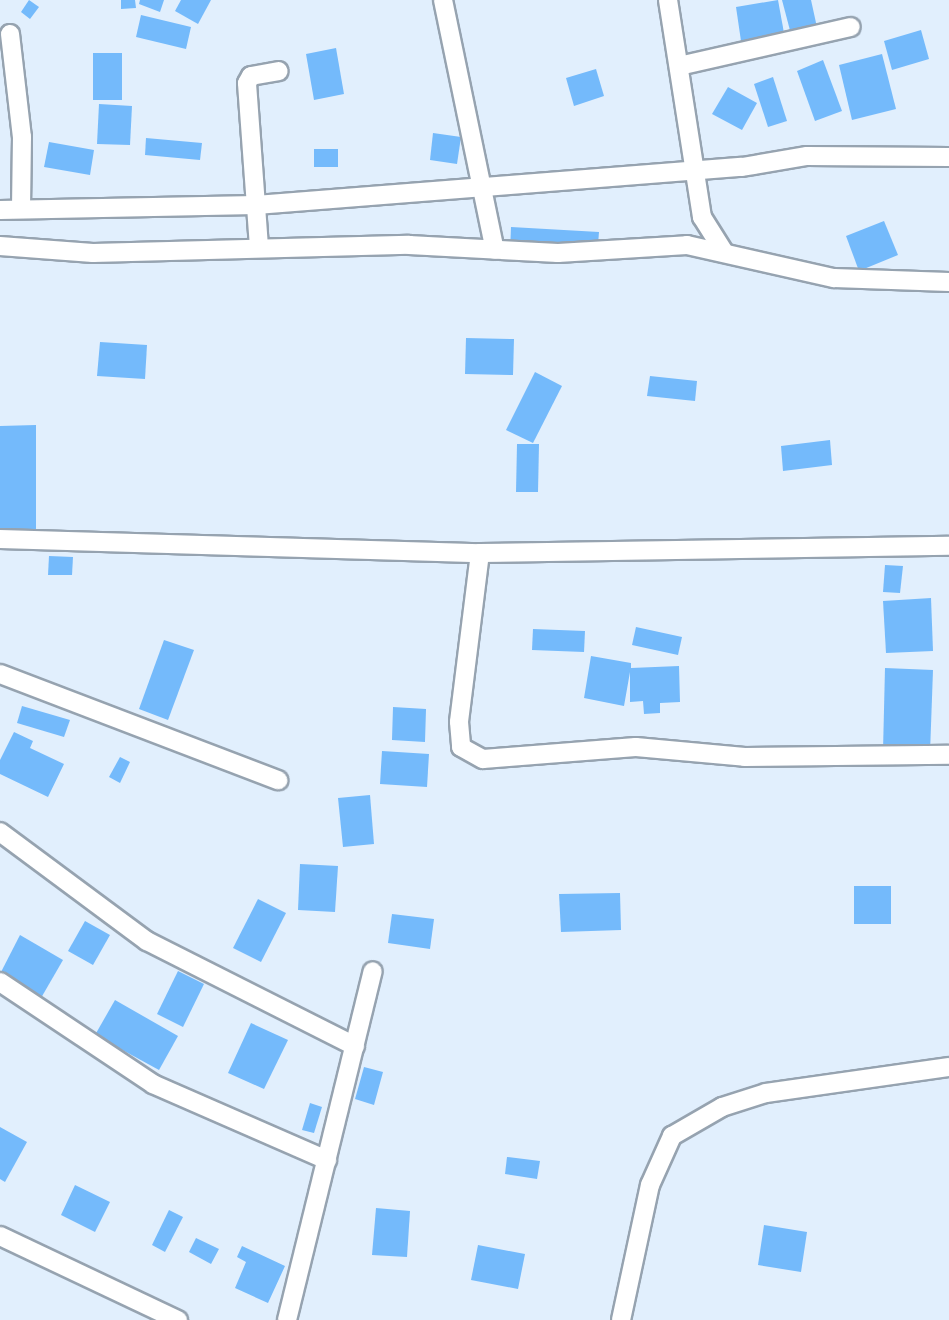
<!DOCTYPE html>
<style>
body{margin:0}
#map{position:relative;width:949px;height:1320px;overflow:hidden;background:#e1effd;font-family:"Public Sans",sans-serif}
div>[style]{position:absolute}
.building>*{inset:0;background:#74bafb}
.roads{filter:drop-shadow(2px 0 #96a3b0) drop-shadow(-2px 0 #96a3b0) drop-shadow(0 2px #96a3b0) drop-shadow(0 -2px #96a3b0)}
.minor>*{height:18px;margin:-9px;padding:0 9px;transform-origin:9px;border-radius:9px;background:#fff}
span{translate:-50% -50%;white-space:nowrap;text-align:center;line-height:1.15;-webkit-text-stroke:6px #e1effd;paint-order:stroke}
</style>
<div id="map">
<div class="building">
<div style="clip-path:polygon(29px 0,39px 7px,30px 19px,21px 12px)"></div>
<div style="clip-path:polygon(121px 0,135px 0,136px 8px,121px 9px)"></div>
<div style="clip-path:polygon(140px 0,164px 0,160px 12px,139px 4px)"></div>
<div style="clip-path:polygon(181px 0,211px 0,198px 24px,175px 11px)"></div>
<div style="clip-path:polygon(778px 0,784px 33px,741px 41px,736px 7px)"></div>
<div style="clip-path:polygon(782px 0,811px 0,818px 32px,792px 38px)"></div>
<div style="clip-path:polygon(141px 15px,191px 27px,186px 49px,136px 37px)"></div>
<div style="clip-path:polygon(921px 30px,929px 59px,892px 70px,884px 41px)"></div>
<div style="clip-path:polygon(336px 48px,344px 94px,314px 100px,306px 54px)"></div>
<div style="clip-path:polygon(93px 53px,122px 53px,122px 100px,93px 100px)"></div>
<div style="clip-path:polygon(882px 54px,896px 109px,852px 120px,839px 65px)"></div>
<div style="clip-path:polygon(823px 60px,842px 111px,815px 121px,797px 71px)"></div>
<div style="clip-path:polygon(596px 69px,604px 96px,574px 106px,566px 78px)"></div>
<div style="clip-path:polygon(773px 77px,787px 121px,768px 127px,754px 84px)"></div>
<div style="clip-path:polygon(728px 87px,757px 103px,742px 130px,712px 114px)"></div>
<div style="clip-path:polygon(99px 104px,132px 106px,130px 145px,97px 144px)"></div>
<div style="clip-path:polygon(433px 133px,461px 137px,457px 164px,430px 160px)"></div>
<div style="clip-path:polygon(146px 138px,202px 143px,200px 160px,145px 155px)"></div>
<div style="clip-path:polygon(49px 142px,94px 150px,90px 175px,44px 167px)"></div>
<div style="clip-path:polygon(314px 149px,338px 149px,338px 167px,314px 167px)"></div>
<div style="clip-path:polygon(884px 221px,898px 255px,859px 271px,846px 236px)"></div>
<div style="clip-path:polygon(511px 227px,599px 232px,597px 257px,510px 252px)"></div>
<div style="clip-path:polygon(466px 338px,514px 339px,513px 375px,465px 374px)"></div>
<div style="clip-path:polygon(100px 342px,147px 345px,145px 379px,97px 376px)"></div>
<div style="clip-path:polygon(535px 372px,562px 386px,533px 443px,506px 430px)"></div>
<div style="clip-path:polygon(650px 376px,697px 381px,695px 401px,647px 396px)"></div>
<div style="clip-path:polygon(36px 425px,36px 530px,0 530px,0 426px)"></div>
<div style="clip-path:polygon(830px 440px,832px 465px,783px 471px,781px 446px)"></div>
<div style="clip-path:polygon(517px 444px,539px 444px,538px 492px,516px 492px)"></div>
<div style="clip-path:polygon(49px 556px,73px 557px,72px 575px,48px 575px)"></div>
<div style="clip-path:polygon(885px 565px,903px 566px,900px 593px,883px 592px)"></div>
<div style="clip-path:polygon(931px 598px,933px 651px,886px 653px,883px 601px)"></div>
<div style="clip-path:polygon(636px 627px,682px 637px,678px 655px,632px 645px)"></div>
<div style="clip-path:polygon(533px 629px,585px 631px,584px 652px,532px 650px)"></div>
<div style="clip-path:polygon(164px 640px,194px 650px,168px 720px,139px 709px)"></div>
<div style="clip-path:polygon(591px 656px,631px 663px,631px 668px,679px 666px,680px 702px,660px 703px,660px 713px,644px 714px,643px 701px,630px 702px,630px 672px,624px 706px,584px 698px)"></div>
<div style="clip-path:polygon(885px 668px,933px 670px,930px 753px,883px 751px)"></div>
<div style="clip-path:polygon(22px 706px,70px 720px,64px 737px,17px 723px)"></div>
<div style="clip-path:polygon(393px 707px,426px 709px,425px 742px,392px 740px)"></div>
<div style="clip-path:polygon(14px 732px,33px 741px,30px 748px,64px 764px,48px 797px,0 774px,0 760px)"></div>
<div style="clip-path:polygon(382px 751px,429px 754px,427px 787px,380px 784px)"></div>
<div style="clip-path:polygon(120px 757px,130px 762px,120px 783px,109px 777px)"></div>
<div style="clip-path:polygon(370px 795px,374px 844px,343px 847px,338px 798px)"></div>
<div style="clip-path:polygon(300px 864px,338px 866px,335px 912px,298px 910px)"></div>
<div style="clip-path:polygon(854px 886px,891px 886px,891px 924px,854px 924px)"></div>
<div style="clip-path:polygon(620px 893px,621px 930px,561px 932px,559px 894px)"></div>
<div style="clip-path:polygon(258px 899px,286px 913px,261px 962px,233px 948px)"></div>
<div style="clip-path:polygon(392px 914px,434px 919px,430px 949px,388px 943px)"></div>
<div style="clip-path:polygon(85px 921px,110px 935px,93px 965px,68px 951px)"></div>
<div style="clip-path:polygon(20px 935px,63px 960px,41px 998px,0 974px)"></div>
<div style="clip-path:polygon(178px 971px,204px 984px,183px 1027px,157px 1014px)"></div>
<div style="clip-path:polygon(115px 1000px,178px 1036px,159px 1070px,95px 1035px)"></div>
<div style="clip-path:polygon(251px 1023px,288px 1040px,264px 1089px,228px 1073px)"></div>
<div style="clip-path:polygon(364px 1067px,383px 1072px,374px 1105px,355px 1099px)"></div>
<div style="clip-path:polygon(310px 1103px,322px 1107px,314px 1133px,302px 1130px)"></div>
<div style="clip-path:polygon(0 1127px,27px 1142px,5px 1182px,0 1179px)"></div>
<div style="clip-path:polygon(507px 1157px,540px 1161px,537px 1179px,505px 1174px)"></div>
<div style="clip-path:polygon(75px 1185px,110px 1202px,95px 1232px,61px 1215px)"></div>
<div style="clip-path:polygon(376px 1208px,410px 1211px,407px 1257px,372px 1255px)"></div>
<div style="clip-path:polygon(169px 1210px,183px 1217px,165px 1252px,152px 1245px)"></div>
<div style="clip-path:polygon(764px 1225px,807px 1232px,801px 1272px,758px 1265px)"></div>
<div style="clip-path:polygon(196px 1238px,219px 1249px,211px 1264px,189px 1252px)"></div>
<div style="clip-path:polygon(478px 1245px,525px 1254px,518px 1289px,471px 1280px)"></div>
<div style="clip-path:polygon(242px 1246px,285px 1266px,268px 1303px,235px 1288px,246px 1262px,237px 1257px)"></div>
</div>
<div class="roads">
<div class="minor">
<div style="left:443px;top:0;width:255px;rotate:78.3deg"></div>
<div style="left:668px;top:0;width:220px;rotate:81.1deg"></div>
<div style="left:702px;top:217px;width:41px;rotate:57.8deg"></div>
<div style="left:10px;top:34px;width:104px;rotate:83.4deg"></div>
<div style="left:22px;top:137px;width:71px;rotate:90.8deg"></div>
<div style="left:679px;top:66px;width:176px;rotate:-12.8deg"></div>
<div style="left:0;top:210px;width:256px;rotate:-1.1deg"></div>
<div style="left:256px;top:205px;width:487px;rotate:-4.5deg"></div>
<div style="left:742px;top:167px;width:66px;rotate:-9.6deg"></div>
<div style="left:807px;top:156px;width:142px;rotate:0.4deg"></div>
<div style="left:0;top:246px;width:93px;rotate:4.3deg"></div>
<div style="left:93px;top:253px;width:316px;rotate:-1.5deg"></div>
<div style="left:409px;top:245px;width:149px;rotate:3.1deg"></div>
<div style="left:558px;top:253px;width:129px;rotate:-3.5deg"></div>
<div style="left:687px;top:245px;width:151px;rotate:12.7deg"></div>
<div style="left:834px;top:278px;width:115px;rotate:2deg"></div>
<div style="left:259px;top:247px;width:164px;rotate:-94.2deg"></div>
<div style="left:247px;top:83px;width:8px;rotate:-60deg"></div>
<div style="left:251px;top:76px;width:28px;rotate:-10deg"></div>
<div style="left:0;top:539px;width:480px;rotate:1.7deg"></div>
<div style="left:480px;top:553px;width:469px;rotate:-0.9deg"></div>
<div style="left:480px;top:553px;width:170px;rotate:97.1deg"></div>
<div style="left:459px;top:722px;width:25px;rotate:85deg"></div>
<div style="left:461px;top:747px;width:25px;rotate:29deg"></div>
<div style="left:483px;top:759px;width:153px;rotate:-4.5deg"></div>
<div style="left:636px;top:747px;width:109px;rotate:5.2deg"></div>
<div style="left:745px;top:757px;width:204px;rotate:-0.6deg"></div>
<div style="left:0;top:674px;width:298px;rotate:20.9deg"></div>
<div style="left:0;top:832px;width:183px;rotate:36.6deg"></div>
<div style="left:147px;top:941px;width:233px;rotate:26.8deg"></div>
<div style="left:0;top:982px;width:184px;rotate:33.7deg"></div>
<div style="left:153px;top:1084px;width:190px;rotate:23.6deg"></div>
<div style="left:0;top:1236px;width:197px;rotate:25.3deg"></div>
<div style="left:287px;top:1320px;width:359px;rotate:-76.2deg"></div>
<div style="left:621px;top:1320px;width:138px;rotate:-77.9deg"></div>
<div style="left:650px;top:1185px;width:54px;rotate:-65.8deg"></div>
<div style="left:672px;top:1136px;width:58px;rotate:-30.1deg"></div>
<div style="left:722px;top:1107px;width:46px;rotate:-17.7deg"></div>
<div style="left:766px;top:1093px;width:185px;rotate:-8.1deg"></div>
</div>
</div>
</div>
